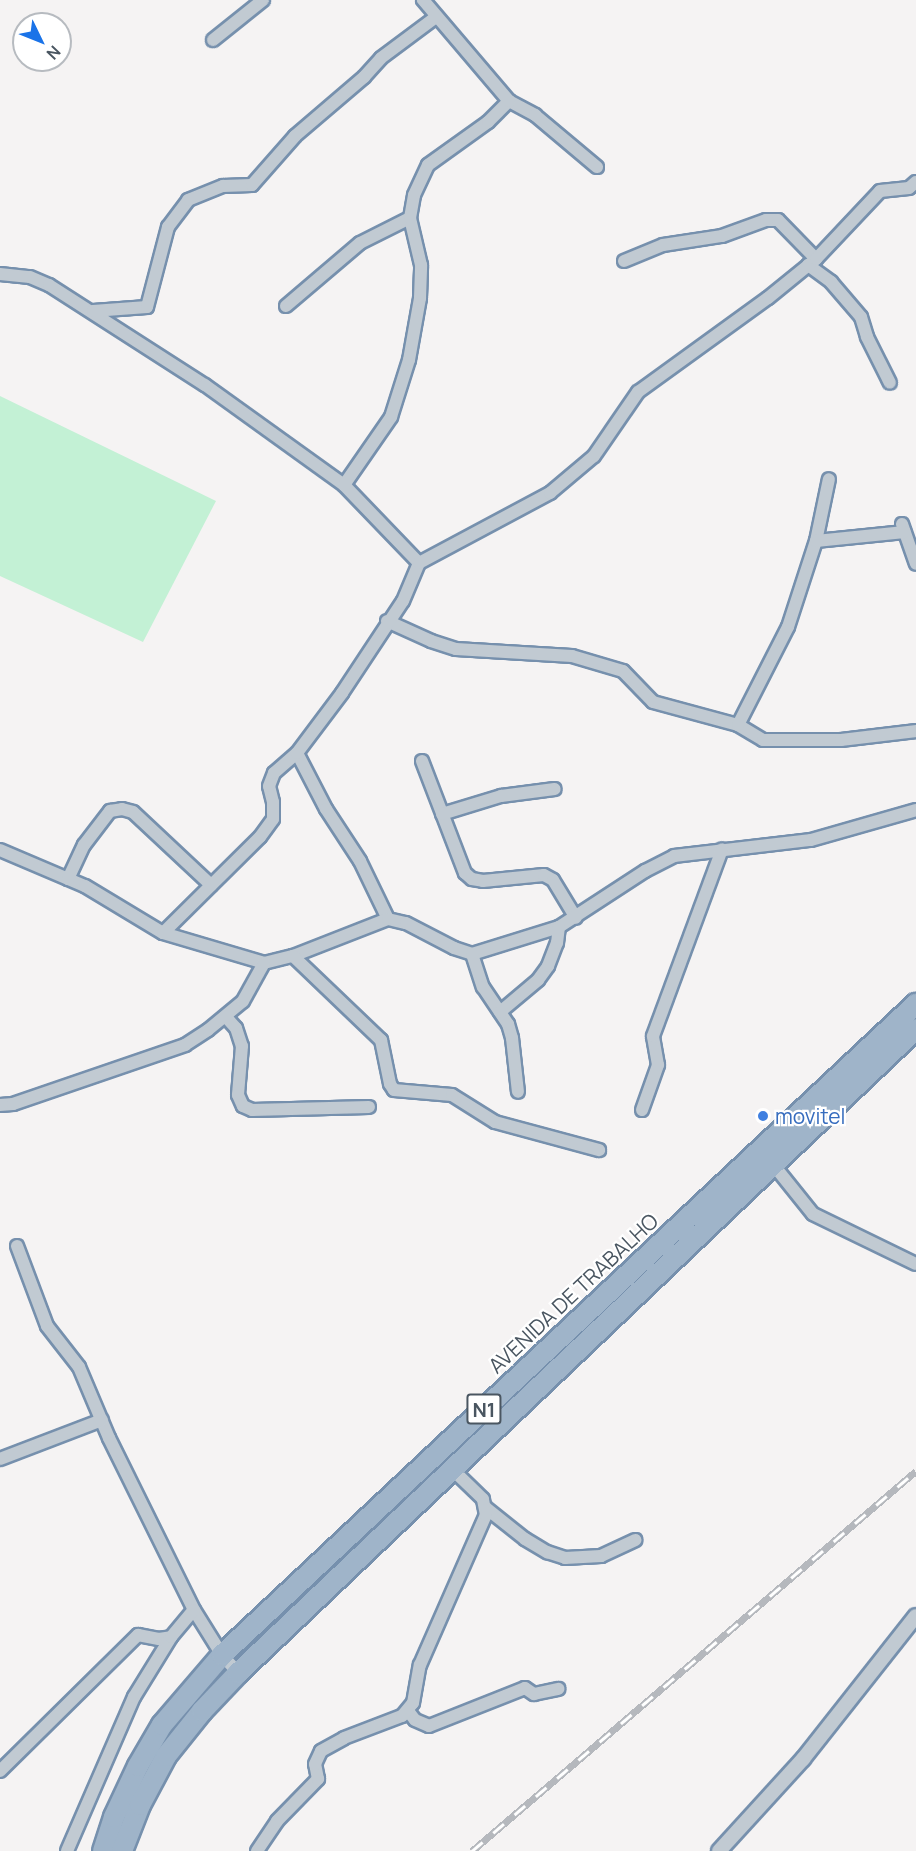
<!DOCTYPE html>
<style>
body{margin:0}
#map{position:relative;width:916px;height:1851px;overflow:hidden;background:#f5f3f3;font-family:Manrope,sans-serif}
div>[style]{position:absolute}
.green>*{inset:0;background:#c3f1d5}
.roads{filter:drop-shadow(2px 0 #7690ad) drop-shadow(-2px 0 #7690ad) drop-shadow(0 2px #7690ad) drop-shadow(0 -2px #7690ad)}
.minor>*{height:12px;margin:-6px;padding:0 6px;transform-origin:6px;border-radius:6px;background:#c1cad2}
.tertiary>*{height:14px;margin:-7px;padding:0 7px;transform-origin:7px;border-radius:7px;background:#c1cad2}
.trunk>*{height:20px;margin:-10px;padding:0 10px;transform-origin:10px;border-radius:10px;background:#9fb4c9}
.rail>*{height:7px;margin-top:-3.5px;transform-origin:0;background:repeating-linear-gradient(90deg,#fff 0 14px,#b5b8bd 0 28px);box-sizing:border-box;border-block:2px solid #b5b8bd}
.dots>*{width:16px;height:16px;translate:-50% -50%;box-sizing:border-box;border:3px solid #fff;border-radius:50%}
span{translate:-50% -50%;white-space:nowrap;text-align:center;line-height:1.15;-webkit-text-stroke:4.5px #fff;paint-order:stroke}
.shield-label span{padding:2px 4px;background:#fff;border:2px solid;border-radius:4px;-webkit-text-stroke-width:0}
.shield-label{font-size:20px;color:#4a5661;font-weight:700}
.shop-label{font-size:21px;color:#366cbe}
.left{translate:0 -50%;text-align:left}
.street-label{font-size:21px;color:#4a5661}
.north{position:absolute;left:12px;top:12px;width:60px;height:60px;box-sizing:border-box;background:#fff;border:2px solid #b7bbc0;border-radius:50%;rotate:133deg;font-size:16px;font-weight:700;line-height:24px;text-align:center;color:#4a5661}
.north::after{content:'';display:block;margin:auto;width:21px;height:27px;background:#1a73e8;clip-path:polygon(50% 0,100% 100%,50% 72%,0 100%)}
</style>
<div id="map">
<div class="green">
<div style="clip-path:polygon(0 396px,216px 501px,143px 642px,0 576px)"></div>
</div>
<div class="roads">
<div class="minor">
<div style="left:213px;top:40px;width:64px;rotate:-38.7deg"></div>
<div style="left:509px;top:101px;width:30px;rotate:28deg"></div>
<div style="left:535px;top:115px;width:81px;rotate:40deg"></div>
<div style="left:624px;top:261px;width:42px;rotate:-22.3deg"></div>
<div style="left:663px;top:245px;width:60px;rotate:-8.7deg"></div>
<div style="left:722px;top:236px;width:47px;rotate:-20deg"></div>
<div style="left:766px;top:220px;width:12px"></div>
<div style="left:778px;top:220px;width:54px;rotate:45.7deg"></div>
<div style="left:808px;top:265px;width:29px;rotate:36deg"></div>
<div style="left:831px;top:282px;width:46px;rotate:49.4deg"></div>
<div style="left:861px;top:317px;width:21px;rotate:73deg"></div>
<div style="left:867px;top:337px;width:51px;rotate:63.4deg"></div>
<div style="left:0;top:274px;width:30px;rotate:6deg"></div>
<div style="left:30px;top:277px;width:21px;rotate:23deg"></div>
<div style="left:49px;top:285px;width:185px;rotate:32.7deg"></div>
<div style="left:205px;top:385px;width:171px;rotate:35.7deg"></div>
<div style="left:344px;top:485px;width:108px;rotate:46.1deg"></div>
<div style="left:286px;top:306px;width:97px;rotate:-40.4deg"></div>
<div style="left:360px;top:243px;width:56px;rotate:-26.6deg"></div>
<div style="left:93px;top:311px;width:54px;rotate:-4.2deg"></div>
<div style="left:147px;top:307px;width:83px;rotate:-75.3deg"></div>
<div style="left:168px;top:227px;width:34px;rotate:-53deg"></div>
<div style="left:188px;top:200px;width:38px;rotate:-22deg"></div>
<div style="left:223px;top:186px;width:29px;rotate:-2deg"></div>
<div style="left:252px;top:185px;width:65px;rotate:-48.7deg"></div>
<div style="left:295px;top:136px;width:91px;rotate:-40.5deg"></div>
<div style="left:364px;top:77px;width:25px;rotate:-48deg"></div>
<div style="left:381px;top:58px;width:69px;rotate:-36.7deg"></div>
<div style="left:344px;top:485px;width:83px;rotate:-55.3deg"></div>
<div style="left:391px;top:417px;width:60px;rotate:-72.5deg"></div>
<div style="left:409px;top:360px;width:63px;rotate:-79.9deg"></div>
<div style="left:420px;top:298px;width:33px;rotate:-88deg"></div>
<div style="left:421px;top:265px;width:48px;rotate:-103.2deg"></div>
<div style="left:410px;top:218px;width:23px;rotate:-80deg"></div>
<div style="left:414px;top:195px;width:33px;rotate:-65deg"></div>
<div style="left:428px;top:165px;width:74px;rotate:-35.6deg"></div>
<div style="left:488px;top:122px;width:30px;rotate:-45deg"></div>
<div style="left:509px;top:101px;width:133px;rotate:-130.4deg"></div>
<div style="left:902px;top:524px;width:42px;rotate:70.7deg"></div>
<div style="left:816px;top:541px;width:63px;rotate:-78.2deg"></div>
<div style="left:387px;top:621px;width:48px;rotate:24.4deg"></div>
<div style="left:431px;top:641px;width:26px;rotate:18deg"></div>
<div style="left:456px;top:649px;width:116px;rotate:3.5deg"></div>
<div style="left:572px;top:656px;width:53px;rotate:16.4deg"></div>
<div style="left:623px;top:671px;width:43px;rotate:45.9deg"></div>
<div style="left:653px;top:702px;width:88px;rotate:15.1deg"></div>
<div style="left:738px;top:725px;width:29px;rotate:31deg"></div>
<div style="left:763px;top:740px;width:78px"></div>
<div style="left:841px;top:740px;width:76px;rotate:-6.8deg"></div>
<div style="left:738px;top:725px;width:110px;rotate:-63deg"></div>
<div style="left:788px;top:627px;width:90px;rotate:-72deg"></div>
<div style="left:816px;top:541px;width:89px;rotate:-5.8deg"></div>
<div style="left:297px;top:753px;width:63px;rotate:62.6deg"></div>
<div style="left:326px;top:809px;width:62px;rotate:56.8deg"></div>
<div style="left:360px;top:861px;width:64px;rotate:64.2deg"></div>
<div style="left:422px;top:761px;width:120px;rotate:69deg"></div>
<div style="left:465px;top:873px;width:9px;rotate:41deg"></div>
<div style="left:472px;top:879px;width:11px;rotate:10deg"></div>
<div style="left:483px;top:881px;width:61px;rotate:-5.6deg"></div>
<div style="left:544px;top:875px;width:10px;rotate:29deg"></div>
<div style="left:553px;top:880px;width:44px;rotate:58.8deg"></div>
<div style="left:442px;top:814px;width:62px;rotate:-17deg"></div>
<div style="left:501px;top:796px;width:54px;rotate:-7.4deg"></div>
<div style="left:0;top:850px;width:92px;rotate:23deg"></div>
<div style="left:85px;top:886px;width:91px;rotate:31.1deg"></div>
<div style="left:163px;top:933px;width:105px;rotate:16.5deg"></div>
<div style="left:264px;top:963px;width:30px;rotate:-14deg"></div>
<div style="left:293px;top:956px;width:102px;rotate:-21.3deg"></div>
<div style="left:388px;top:919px;width:18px;rotate:13deg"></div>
<div style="left:406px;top:923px;width:54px;rotate:27.5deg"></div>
<div style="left:454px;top:948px;width:19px;rotate:18deg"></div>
<div style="left:472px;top:954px;width:91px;rotate:-17.2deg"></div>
<div style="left:559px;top:927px;width:103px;rotate:-33.1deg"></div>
<div style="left:645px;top:871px;width:33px;rotate:-27deg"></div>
<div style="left:674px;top:856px;width:138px;rotate:-6.7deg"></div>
<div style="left:811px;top:840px;width:109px;rotate:-15.9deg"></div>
<div style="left:68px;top:879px;width:38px;rotate:-65deg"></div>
<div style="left:84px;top:845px;width:43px;rotate:-52.6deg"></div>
<div style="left:110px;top:811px;width:12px;rotate:-9deg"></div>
<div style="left:122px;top:809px;width:11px;rotate:15deg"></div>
<div style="left:133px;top:812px;width:107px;rotate:43.1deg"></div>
<div style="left:163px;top:933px;width:136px;rotate:-44.7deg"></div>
<div style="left:260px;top:837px;width:22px;rotate:-54deg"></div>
<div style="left:273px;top:819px;width:17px;rotate:-90deg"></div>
<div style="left:273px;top:802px;width:16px;rotate:-104deg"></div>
<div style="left:269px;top:786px;width:14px;rotate:-69deg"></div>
<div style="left:274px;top:773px;width:30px;rotate:-41deg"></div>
<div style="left:297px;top:753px;width:75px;rotate:-53.1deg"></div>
<div style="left:342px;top:693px;width:110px;rotate:-56.5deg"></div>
<div style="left:403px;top:601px;width:41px;rotate:-67.2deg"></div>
<div style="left:419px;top:563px;width:149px;rotate:-28.1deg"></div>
<div style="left:550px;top:493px;width:57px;rotate:-40.1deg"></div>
<div style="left:594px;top:456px;width:78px;rotate:-55.5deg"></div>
<div style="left:638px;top:392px;width:160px;rotate:-35.9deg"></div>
<div style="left:768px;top:298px;width:62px;rotate:-39.1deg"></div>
<div style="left:816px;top:259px;width:93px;rotate:-46.7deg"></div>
<div style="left:880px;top:191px;width:29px;rotate:-6deg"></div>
<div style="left:909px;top:188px;width:9px;rotate:-41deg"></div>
<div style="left:472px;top:954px;width:35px;rotate:72deg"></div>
<div style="left:483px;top:987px;width:45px;rotate:56deg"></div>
<div style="left:508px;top:1024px;width:15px;rotate:74deg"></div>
<div style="left:512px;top:1038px;width:54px;rotate:83.7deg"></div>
<div style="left:293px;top:956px;width:122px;rotate:43.7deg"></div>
<div style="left:381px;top:1040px;width:45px;rotate:78.4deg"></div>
<div style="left:390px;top:1084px;width:7px;rotate:56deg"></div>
<div style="left:394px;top:1090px;width:58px;rotate:4.9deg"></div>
<div style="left:452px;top:1095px;width:51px;rotate:32.1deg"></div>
<div style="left:495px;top:1122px;width:108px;rotate:15.1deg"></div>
<div style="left:500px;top:1012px;width:50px;rotate:-40.1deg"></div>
<div style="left:538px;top:980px;width:17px;rotate:-54deg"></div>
<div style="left:548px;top:966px;width:25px;rotate:-69deg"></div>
<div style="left:557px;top:943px;width:16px;rotate:-83deg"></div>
<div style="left:226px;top:1017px;width:15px;rotate:48deg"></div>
<div style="left:236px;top:1028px;width:19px;rotate:72deg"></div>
<div style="left:242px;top:1046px;width:49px;rotate:94.7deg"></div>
<div style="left:238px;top:1095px;width:12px;rotate:66deg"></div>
<div style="left:243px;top:1106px;width:10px;rotate:24deg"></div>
<div style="left:252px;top:1110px;width:117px;rotate:-1.5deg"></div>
<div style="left:0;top:1105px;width:13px;rotate:-4deg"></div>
<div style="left:13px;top:1104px;width:182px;rotate:-18.9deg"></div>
<div style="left:185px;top:1045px;width:27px;rotate:-33deg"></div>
<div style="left:208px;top:1030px;width:45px;rotate:-39.6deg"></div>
<div style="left:243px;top:1001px;width:43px;rotate:-61.1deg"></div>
<div style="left:642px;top:1110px;width:48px;rotate:-70.4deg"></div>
<div style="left:658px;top:1065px;width:29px;rotate:-100deg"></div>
<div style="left:653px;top:1036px;width:199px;rotate:-69.7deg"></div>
<div style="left:772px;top:1163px;width:65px;rotate:51.2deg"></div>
<div style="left:813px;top:1214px;width:114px;rotate:25.9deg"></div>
<div style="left:17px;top:1246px;width:85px;rotate:69.4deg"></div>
<div style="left:47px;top:1326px;width:52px;rotate:52deg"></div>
<div style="left:79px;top:1367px;width:77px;rotate:67.1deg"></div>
<div style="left:109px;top:1438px;width:192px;rotate:63.7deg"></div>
<div style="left:194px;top:1610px;width:53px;rotate:58.1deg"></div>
<div style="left:222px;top:1655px;width:24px;rotate:48deg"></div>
<div style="left:0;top:1459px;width:109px;rotate:-20.9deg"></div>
<div style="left:486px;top:1508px;width:50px;rotate:38.5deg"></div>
<div style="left:525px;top:1539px;width:26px;rotate:31deg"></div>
<div style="left:547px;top:1552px;width:19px;rotate:18deg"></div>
<div style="left:565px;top:1558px;width:36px;rotate:-3deg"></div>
<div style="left:601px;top:1556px;width:38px;rotate:-25deg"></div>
<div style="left:408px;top:1711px;width:11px;rotate:52deg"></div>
<div style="left:415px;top:1720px;width:15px;rotate:23deg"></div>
<div style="left:429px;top:1726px;width:103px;rotate:-21.6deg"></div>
<div style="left:525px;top:1688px;width:11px;rotate:34deg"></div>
<div style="left:534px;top:1694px;width:25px;rotate:-12deg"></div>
<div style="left:0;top:1771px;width:194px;rotate:-44.6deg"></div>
<div style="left:138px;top:1635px;width:21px;rotate:11deg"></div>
<div style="left:159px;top:1639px;width:12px;rotate:-9deg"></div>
<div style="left:67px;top:1851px;width:168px;rotate:-66.5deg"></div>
<div style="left:134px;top:1697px;width:70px;rotate:-58.3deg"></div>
<div style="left:171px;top:1637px;width:35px;rotate:-50deg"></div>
<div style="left:257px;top:1851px;width:36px;rotate:-56deg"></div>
<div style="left:277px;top:1821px;width:59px;rotate:-45.7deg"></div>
<div style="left:318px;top:1779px;width:15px;rotate:-101deg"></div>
<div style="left:315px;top:1764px;width:14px;rotate:-65deg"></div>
<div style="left:321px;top:1751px;width:26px;rotate:-29deg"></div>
<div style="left:344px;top:1738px;width:62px;rotate:-20.8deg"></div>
<div style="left:402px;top:1716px;width:17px;rotate:-50deg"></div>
<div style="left:413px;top:1703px;width:39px;rotate:-80deg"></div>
<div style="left:420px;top:1665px;width:164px;rotate:-66.3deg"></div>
<div style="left:486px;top:1515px;width:16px;rotate:-101deg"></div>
<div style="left:483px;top:1499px;width:43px;rotate:-135.9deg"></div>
</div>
<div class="tertiary">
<div style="left:719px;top:1851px;width:125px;rotate:-47.6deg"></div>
<div style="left:803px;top:1759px;width:182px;rotate:-51.7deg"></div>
</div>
<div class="trunk">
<div style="left:103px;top:1851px;width:36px;rotate:-72deg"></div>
<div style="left:114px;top:1817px;width:56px;rotate:-64.8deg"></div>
<div style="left:138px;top:1766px;width:48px;rotate:-59.7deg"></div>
<div style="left:162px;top:1725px;width:92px;rotate:-49.4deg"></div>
<div style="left:222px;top:1655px;width:952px;rotate:-43.17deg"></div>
<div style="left:122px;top:1851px;width:49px;rotate:-68.6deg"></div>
<div style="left:140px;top:1805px;width:55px;rotate:-62deg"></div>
<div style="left:166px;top:1756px;width:58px;rotate:-51.3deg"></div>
<div style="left:202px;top:1711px;width:52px;rotate:-46.5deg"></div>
<div style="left:238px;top:1673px;width:935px;rotate:-43.53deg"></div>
</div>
</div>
<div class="rail">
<div style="left:472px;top:1851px;width:584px;rotate:-40.56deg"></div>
</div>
<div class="dots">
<div style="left:763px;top:1116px;background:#3f7fe0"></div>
</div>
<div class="shield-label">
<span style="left:484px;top:1409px">N1</span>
</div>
<div class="shop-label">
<span class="left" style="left:775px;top:1116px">movitel</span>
</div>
<div class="street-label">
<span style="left:573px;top:1293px;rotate:-43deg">AVENIDA DE TRABALHO</span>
</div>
<div class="north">N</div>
</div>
